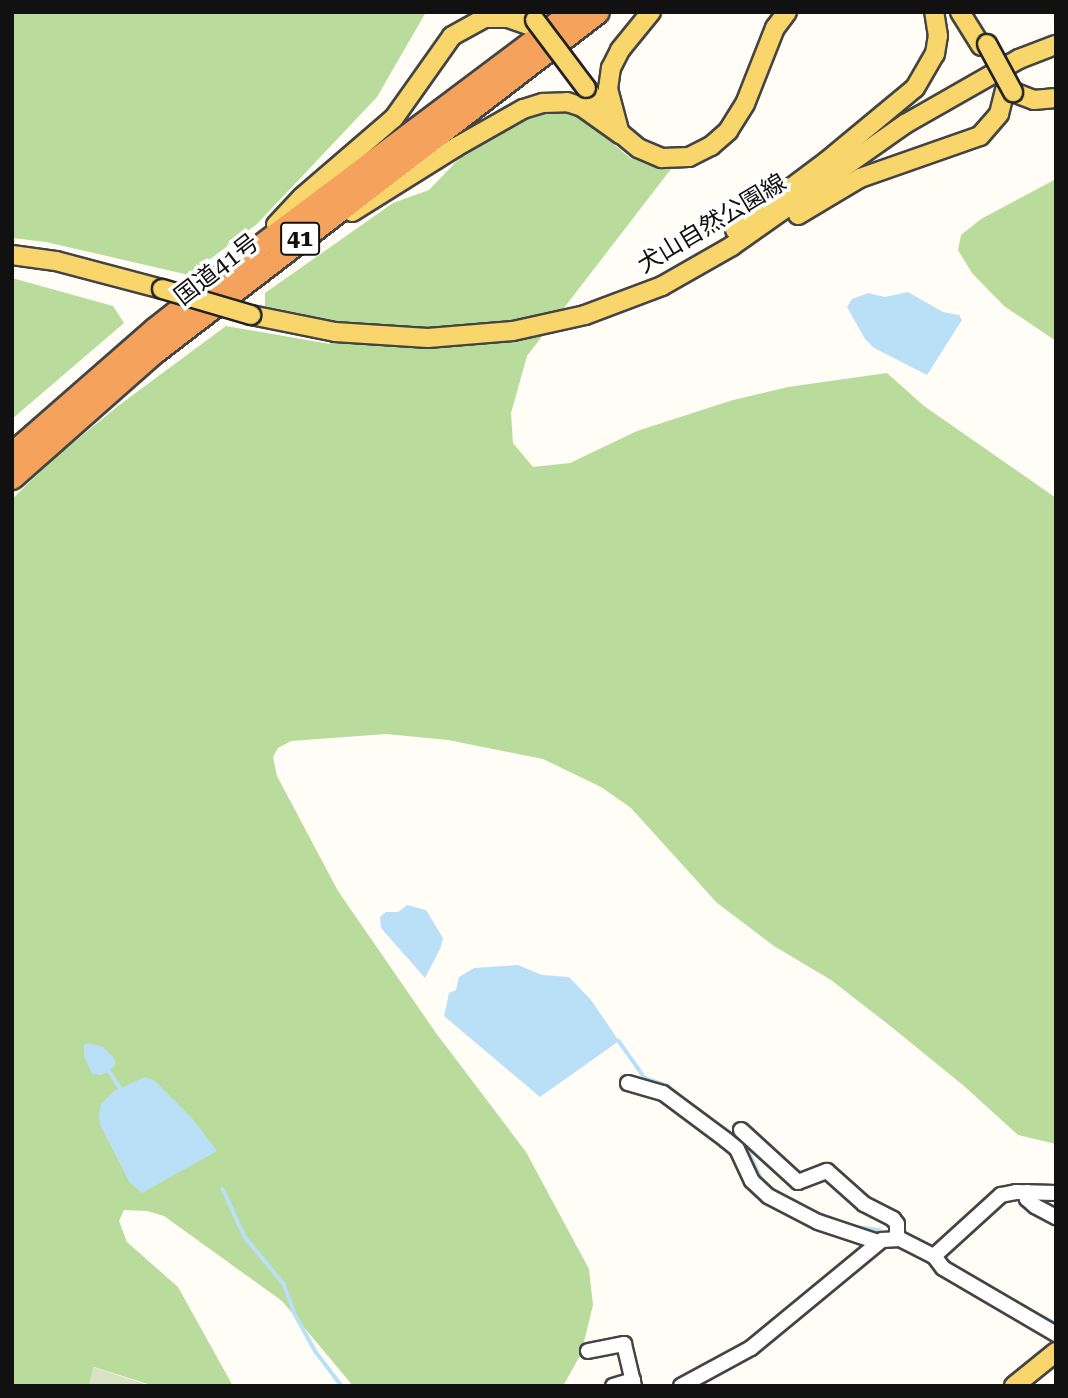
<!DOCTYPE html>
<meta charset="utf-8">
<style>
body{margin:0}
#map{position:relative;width:1068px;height:1398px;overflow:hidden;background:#fffdf5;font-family:"Roboto Serif","Noto Sans JP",serif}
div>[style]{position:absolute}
.forest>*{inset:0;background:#b9dc9c}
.cemetery>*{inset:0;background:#d9e3c4}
.water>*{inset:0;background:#b9e0f7}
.stream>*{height:3.5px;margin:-1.75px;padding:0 1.75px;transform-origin:1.75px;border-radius:1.75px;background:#b9e0f7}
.roads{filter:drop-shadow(2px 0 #444) drop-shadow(-2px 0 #444) drop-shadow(0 2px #444) drop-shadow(0 -2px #444)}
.minor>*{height:14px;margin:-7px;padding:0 7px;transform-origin:7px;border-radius:7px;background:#fff}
.major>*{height:18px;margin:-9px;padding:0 9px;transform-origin:9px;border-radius:9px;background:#f9d66b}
.highway>*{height:21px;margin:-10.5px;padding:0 10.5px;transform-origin:10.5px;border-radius:10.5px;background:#f5a25d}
.bridges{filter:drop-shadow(2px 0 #222) drop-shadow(-2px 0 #222) drop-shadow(0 2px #222) drop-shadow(0 -2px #222)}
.major-bridge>*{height:18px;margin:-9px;padding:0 9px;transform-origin:9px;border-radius:9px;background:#f9d66b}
span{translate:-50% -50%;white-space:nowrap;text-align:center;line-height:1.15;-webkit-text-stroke:7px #fff;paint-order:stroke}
.shield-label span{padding:2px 5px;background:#fff;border:2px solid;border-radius:5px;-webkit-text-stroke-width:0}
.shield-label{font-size:23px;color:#111;font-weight:700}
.street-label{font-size:24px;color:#111}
.frame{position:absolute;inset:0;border:14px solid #111;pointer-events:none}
</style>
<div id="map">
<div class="forest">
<div style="clip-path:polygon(12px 12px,426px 12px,377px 97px,257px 224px,189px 275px,46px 242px,12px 238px)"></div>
<div style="clip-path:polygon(549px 109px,581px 116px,630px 158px,671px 169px,527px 356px,511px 413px,513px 443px,533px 467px,570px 463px,637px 431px,733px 400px,788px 387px,887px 373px,924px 406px,1056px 498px,1056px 1144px,1018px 1135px,964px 1086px,889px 1025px,831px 980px,774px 946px,717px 903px,631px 808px,601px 787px,543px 759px,448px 740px,386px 734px,291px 741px,278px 748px,273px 757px,277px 776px,338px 891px,436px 1033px,526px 1152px,589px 1269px,593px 1305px,581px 1354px,563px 1386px,353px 1386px,282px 1301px,164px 1216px,147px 1211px,124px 1210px,119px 1221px,127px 1242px,178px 1287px,233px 1386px,154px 1386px,94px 1367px,89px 1386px,12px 1386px,12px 499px,57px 456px,118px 406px,226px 326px,330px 344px,338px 321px,265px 306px,265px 293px,393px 203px,429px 190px,478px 139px)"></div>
<div style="clip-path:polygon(1056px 179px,1056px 341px,1004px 306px,972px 273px,958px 250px,961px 235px,981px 219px)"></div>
<div style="clip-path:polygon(12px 278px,113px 306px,124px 323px,12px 419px)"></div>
</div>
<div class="cemetery">
<div style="clip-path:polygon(93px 1367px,151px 1386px,89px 1386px)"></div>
</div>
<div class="water">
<div style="clip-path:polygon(908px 292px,943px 312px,959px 315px,962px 320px,927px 375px,874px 348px,865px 339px,847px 307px,852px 299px,868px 293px,885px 297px)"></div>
<div style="clip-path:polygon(407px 905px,426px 910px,443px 938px,441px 947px,425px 978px,381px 928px,380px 917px,386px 912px,398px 912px)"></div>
<div style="clip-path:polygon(518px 965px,542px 975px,569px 977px,591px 1000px,619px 1041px,540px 1097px,444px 1016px,449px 993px,456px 990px,459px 977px,474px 968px)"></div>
<div style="clip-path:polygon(88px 1043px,103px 1047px,113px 1057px,116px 1064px,109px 1071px,101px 1075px,92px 1074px,84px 1056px,84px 1045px)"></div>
<div style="clip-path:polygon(145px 1077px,155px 1081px,191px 1117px,217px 1151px,142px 1193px,130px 1183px,100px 1125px,99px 1113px,101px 1104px,114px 1091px)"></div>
</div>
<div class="stream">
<div style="left:619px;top:1041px;width:45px;rotate:54.9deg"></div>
<div style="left:645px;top:1078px;width:24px;rotate:19deg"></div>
<div style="left:668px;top:1086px;width:48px;rotate:39deg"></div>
<div style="left:109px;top:1071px;width:23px;rotate:56deg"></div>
<div style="left:740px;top:1145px;width:11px;rotate:38deg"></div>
<div style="left:749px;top:1152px;width:33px;rotate:65deg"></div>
<div style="left:768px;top:1187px;width:24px;rotate:30deg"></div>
<div style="left:223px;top:1189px;width:53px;rotate:65.4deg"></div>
<div style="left:245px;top:1237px;width:61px;rotate:50.3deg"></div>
<div style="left:284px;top:1284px;width:32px;rotate:70deg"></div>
<div style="left:295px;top:1314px;width:43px;rotate:61.1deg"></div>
<div style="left:316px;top:1352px;width:43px;rotate:52.6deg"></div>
<div style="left:808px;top:1209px;width:38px;rotate:22deg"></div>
<div style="left:850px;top:1226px;width:30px;rotate:8deg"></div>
<div style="left:984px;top:1284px;width:82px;rotate:29.1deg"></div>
</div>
<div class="roads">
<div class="minor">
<div style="left:628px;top:1083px;width:36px;rotate:16deg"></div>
<div style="left:663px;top:1093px;width:79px;rotate:36.7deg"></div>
<div style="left:726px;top:1140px;width:14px;rotate:39deg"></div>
<div style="left:737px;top:1149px;width:35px;rotate:65deg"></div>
<div style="left:752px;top:1181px;width:22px;rotate:43deg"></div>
<div style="left:768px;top:1196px;width:56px;rotate:27.5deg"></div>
<div style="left:818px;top:1222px;width:63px;rotate:18.4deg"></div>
<div style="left:741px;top:1130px;width:77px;rotate:42.4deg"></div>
<div style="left:798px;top:1182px;width:31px;rotate:-21deg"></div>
<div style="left:827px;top:1171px;width:50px;rotate:41.7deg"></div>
<div style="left:864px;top:1204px;width:33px;rotate:27deg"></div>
<div style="left:893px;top:1219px;width:6px;rotate:51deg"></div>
<div style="left:897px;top:1224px;width:15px;rotate:90deg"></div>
<div style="left:1027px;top:1192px;width:7px;rotate:90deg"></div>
<div style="left:1027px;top:1199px;width:11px;rotate:41deg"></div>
<div style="left:1035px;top:1206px;width:24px;rotate:28deg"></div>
<div style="left:934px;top:1256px;width:15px;rotate:53deg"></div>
<div style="left:943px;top:1268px;width:131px;rotate:30.3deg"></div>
<div style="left:588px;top:1351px;width:37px;rotate:-11deg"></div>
<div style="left:624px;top:1344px;width:43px;rotate:76.6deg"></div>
<div style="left:613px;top:1386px;width:21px;rotate:-17deg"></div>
<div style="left:681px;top:1386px;width:80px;rotate:-28.5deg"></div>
<div style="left:751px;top:1348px;width:170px;rotate:-39.5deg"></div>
<div style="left:882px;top:1240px;width:18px;rotate:-3deg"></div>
<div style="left:900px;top:1239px;width:38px;rotate:27deg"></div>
<div style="left:934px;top:1256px;width:91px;rotate:-42.3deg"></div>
<div style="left:1001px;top:1195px;width:15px;rotate:-11deg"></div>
<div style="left:1016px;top:1192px;width:40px;rotate:1.4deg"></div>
</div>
<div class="major">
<div style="left:960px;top:12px;width:40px;rotate:58deg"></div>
<div style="left:586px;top:88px;width:40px;rotate:53deg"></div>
<div style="left:1013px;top:92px;width:22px;rotate:21deg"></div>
<div style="left:1034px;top:100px;width:22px;rotate:-5deg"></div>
<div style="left:613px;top:127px;width:33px;rotate:40deg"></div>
<div style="left:638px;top:148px;width:26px;rotate:23deg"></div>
<div style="left:662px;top:158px;width:27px;rotate:-2deg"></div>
<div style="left:689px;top:157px;width:25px;rotate:-27deg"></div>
<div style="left:711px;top:146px;width:23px;rotate:-41deg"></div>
<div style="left:728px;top:131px;width:32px;rotate:-58deg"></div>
<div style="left:745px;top:104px;width:82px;rotate:-68.5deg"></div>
<div style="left:775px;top:28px;width:20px;rotate:-53deg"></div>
<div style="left:620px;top:134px;width:47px;rotate:-104.9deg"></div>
<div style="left:608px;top:89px;width:21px;rotate:-82deg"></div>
<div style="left:611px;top:68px;width:20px;rotate:-63deg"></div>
<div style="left:620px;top:50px;width:49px;rotate:-50.8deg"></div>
<div style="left:352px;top:212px;width:123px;rotate:-32deg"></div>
<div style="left:456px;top:147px;width:77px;rotate:-29.6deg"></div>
<div style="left:523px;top:109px;width:21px;rotate:-17deg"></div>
<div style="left:543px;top:103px;width:24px;rotate:-2deg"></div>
<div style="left:567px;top:102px;width:16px;rotate:18deg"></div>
<div style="left:582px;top:107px;width:47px;rotate:35.4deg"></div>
<div style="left:798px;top:215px;width:72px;rotate:-30.8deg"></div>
<div style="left:860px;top:178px;width:127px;rotate:-19.3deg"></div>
<div style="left:980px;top:136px;width:29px;rotate:-49deg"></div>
<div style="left:999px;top:114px;width:25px;rotate:-76deg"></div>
<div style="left:276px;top:225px;width:38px;rotate:-47deg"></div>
<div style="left:302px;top:197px;width:121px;rotate:-40.7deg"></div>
<div style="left:394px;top:118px;width:100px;rotate:-54.7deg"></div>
<div style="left:452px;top:36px;width:38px;rotate:-29deg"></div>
<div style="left:485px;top:18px;width:23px"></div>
<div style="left:508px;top:18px;width:28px;rotate:19deg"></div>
<div style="left:735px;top:230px;width:115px;rotate:-36.9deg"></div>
<div style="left:827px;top:161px;width:114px;rotate:-39.7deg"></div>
<div style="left:915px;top:88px;width:39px;rotate:-60deg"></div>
<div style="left:935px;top:54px;width:18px;rotate:-81deg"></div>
<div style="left:938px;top:36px;width:24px;rotate:-99deg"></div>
<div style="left:12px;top:255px;width:44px;rotate:7.8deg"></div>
<div style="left:56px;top:261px;width:110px;rotate:14.8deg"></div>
<div style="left:251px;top:315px;width:86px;rotate:11.4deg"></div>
<div style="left:335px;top:332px;width:93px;rotate:3.7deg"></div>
<div style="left:428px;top:338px;width:85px;rotate:-4.7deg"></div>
<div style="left:513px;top:331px;width:74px;rotate:-12.5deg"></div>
<div style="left:585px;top:315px;width:82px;rotate:-20.6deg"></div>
<div style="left:662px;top:286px;width:81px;rotate:-29.7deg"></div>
<div style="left:732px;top:246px;width:212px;rotate:-35.2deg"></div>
<div style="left:905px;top:124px;width:131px;rotate:-29.7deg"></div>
<div style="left:1019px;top:59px;width:40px;rotate:-21deg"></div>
<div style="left:1014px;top:1386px;width:54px;rotate:-39deg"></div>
</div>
<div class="highway">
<div style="left:12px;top:453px;width:190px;rotate:-41.2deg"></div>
<div style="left:155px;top:328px;width:127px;rotate:-38.3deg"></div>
<div style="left:255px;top:249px;width:395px;rotate:-36.9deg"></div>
<div style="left:12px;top:478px;width:191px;rotate:-41.4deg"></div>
<div style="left:155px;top:352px;width:558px;rotate:-37.51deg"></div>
</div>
</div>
<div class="bridges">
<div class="major-bridge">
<div style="left:535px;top:20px;width:85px;rotate:53.1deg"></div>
<div style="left:987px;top:44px;width:55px;rotate:61.6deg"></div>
<div style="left:162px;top:289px;width:93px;rotate:16.3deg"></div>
</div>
</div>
<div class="shield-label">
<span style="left:300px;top:239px">41</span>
</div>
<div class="street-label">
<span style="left:712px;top:224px;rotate:-31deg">犬山自然公園線</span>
<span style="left:217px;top:270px;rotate:-38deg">国道41号</span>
</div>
<div class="frame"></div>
</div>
